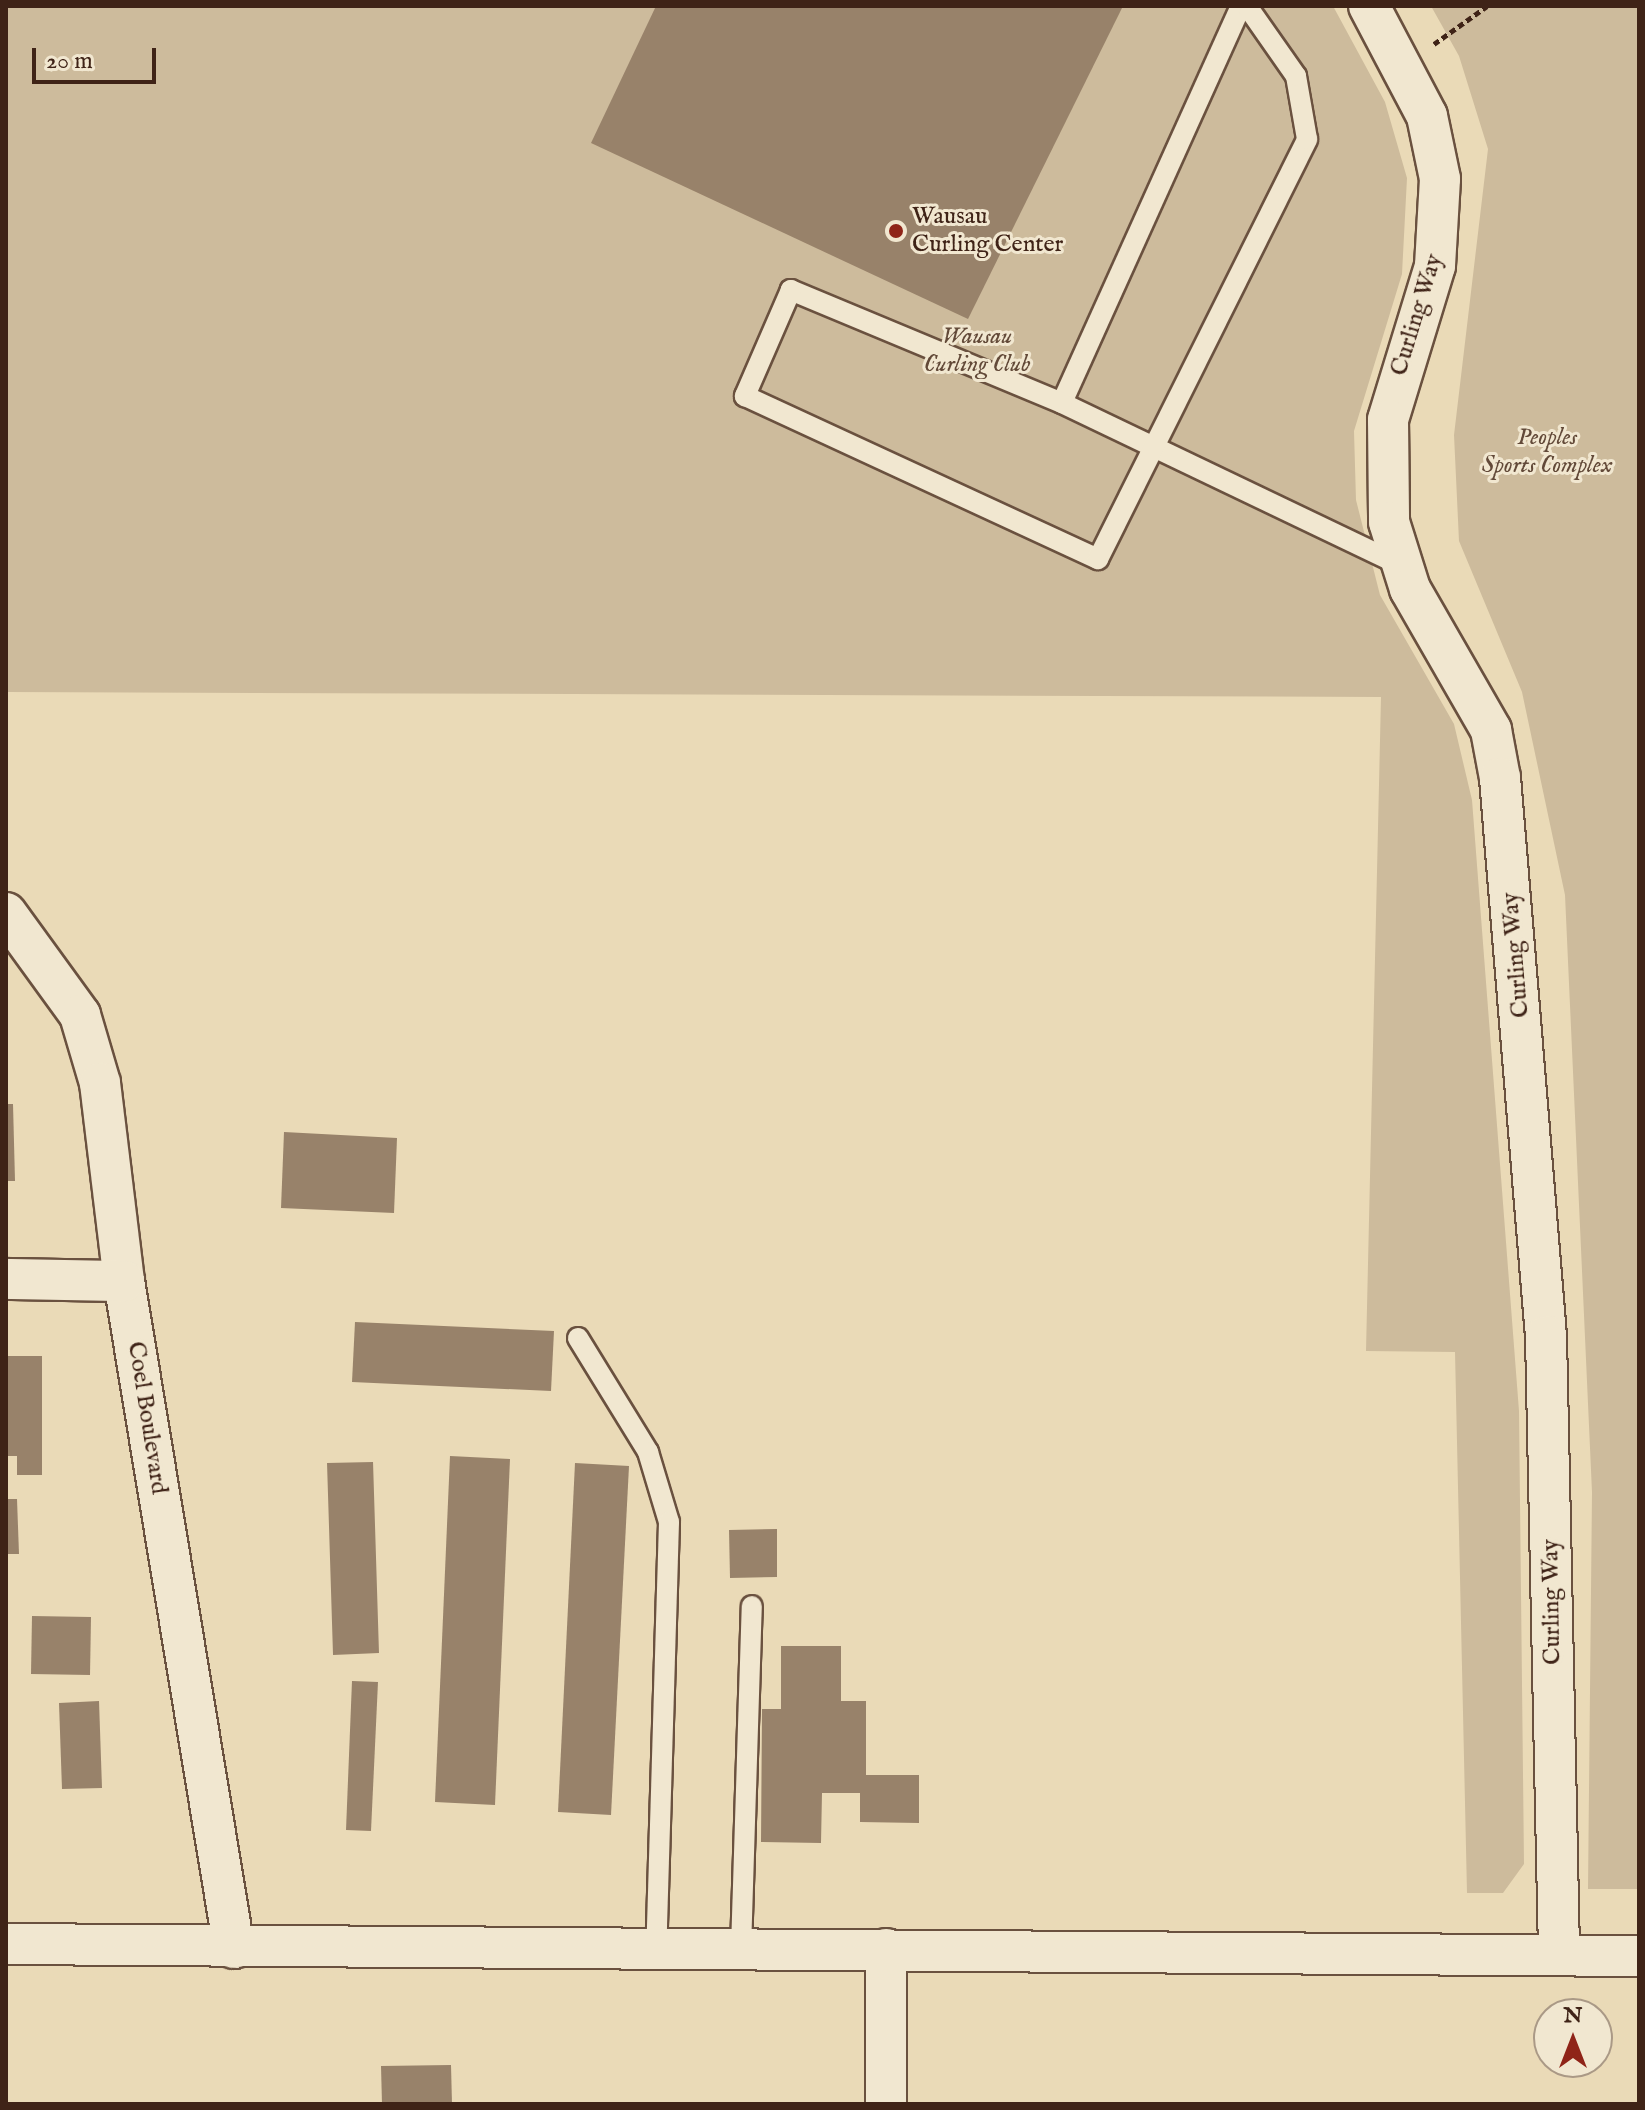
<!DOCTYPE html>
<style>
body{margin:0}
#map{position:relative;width:1645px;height:2110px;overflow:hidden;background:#eadab7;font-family:"IM FELL English",serif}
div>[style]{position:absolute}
.green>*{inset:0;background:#cdbb9c}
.building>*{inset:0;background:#98826a}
.path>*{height:5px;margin-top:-2.5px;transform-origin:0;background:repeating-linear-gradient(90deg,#3f2317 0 6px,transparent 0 10px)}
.roads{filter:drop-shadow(2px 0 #6a513f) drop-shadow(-2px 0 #6a513f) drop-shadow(0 2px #6a513f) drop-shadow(0 -2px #6a513f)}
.lane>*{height:20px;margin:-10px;padding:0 10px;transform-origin:10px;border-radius:10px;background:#f1e7d0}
.street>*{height:40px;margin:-20px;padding:0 20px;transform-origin:20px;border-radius:20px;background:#f1e7d0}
.dots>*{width:22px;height:22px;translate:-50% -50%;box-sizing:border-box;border:4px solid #f1e7d0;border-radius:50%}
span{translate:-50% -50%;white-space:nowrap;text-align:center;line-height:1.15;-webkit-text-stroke:6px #f1e7d0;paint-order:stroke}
.poi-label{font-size:24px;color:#3f2317}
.left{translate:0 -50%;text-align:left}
.street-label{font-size:24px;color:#3f2317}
.park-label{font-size:24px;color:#624938;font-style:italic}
.frame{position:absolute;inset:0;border:8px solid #3f2317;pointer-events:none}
.north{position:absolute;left:1533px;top:1998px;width:80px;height:80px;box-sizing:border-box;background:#f1e7d0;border:2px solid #aa9986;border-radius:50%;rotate:0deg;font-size:22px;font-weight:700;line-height:32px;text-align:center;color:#3f2317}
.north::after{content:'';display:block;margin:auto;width:28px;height:36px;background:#8f2418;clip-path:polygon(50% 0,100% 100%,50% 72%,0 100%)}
.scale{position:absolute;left:32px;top:48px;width:124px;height:36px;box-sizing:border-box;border:4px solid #3f2317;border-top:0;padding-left:10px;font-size:24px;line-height:28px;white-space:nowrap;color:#3f2317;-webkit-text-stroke:6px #f1e7d0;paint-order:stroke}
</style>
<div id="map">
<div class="green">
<div style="clip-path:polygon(6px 6px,1333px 6px,1385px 102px,1407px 178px,1402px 274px,1354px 431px,1356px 500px,1380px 595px,1454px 724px,1472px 800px,1519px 1411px,1524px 1864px,1503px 1893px,1467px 1893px,1455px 1352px,1366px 1351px,1381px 697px,6px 692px)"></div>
<div style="clip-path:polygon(1431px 6px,1639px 6px,1639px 1889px,1588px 1889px,1592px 1492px,1565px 895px,1522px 692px,1459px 541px,1454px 435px,1488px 149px,1459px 56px)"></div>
</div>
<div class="building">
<div style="clip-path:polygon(656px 6px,1123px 6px,968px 319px,591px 143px)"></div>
<div style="clip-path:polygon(6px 1104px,13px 1104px,15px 1181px,6px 1181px)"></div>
<div style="clip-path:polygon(284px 1132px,397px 1138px,394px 1213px,281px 1208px)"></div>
<div style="clip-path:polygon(355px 1322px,554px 1331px,551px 1391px,352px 1382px)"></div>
<div style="clip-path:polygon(6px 1356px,42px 1356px,42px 1475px,17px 1475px,17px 1456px,6px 1456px)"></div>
<div style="clip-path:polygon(450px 1456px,510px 1459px,495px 1805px,435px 1802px)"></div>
<div style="clip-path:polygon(373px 1462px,379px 1653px,333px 1655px,327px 1463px)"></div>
<div style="clip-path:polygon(575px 1463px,629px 1466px,611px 1815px,558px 1812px)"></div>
<div style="clip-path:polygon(6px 1499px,17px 1499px,19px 1554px,6px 1554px)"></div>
<div style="clip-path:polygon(777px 1529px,777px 1577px,730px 1578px,729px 1530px)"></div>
<div style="clip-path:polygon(32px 1616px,91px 1617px,90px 1675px,31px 1674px)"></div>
<div style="clip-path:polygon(781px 1646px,841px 1646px,841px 1701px,866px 1701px,866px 1775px,919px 1775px,919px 1823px,860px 1822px,860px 1793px,822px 1793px,821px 1843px,761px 1842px,762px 1709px,781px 1709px)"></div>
<div style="clip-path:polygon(352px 1681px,378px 1682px,371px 1831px,346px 1830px)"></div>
<div style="clip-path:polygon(99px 1701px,102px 1788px,62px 1789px,59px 1703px)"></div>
<div style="clip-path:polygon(451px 2065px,452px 2104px,382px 2104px,381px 2066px)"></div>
</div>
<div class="path">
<div style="left:1434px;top:44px;width:65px;rotate:-35.6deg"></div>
</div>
<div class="roads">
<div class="lane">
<div style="left:1241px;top:6px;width:435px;rotate:114.3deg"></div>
<div style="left:1062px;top:403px;width:375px;rotate:25.6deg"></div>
<div style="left:1062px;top:403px;width:294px;rotate:-157.4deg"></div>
<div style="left:791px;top:290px;width:116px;rotate:113.5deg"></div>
<div style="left:745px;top:396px;width:389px;rotate:24.8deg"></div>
<div style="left:1098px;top:559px;width:469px;rotate:-63.5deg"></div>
<div style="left:1307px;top:139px;width:64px;rotate:-99.9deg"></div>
<div style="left:1296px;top:76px;width:85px;rotate:-125deg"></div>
<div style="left:578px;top:1338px;width:134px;rotate:58.4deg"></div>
<div style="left:648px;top:1452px;width:73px;rotate:73.3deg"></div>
<div style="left:669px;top:1522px;width:427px;rotate:91.7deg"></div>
<div style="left:741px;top:1949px;width:343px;rotate:-88.2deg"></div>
</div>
<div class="street">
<div style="left:1369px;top:6px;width:124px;rotate:62.2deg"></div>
<div style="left:1427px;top:116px;width:64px;rotate:78.3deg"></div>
<div style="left:1440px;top:179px;width:87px;rotate:93.3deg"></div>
<div style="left:1435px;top:266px;width:161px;rotate:107deg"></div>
<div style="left:1388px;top:420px;width:102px;rotate:89.4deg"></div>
<div style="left:1389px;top:522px;width:70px;rotate:72.6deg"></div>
<div style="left:1410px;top:589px;width:163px;rotate:60.1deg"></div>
<div style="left:1491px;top:730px;width:49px;rotate:79.4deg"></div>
<div style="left:1500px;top:778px;width:560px;rotate:85.29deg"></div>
<div style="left:1546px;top:1336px;width:618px;rotate:88.79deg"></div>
<div style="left:6px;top:913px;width:126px;rotate:54deg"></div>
<div style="left:80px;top:1015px;width:71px;rotate:73.6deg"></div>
<div style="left:100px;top:1083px;width:199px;rotate:83.1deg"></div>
<div style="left:124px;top:1281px;width:676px;rotate:80.64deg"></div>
<div style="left:6px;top:1279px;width:118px;rotate:1deg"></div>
<div style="left:6px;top:1944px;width:1633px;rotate:0.42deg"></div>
<div style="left:886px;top:1949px;width:155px;rotate:90deg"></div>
</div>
</div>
<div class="dots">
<div style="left:896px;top:231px;background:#8f2418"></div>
</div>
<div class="poi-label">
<span class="left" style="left:912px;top:231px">Wausau<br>Curling Center</span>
</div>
<div class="street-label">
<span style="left:1417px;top:315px;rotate:-73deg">Curling Way</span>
<span style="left:1516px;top:955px;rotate:-95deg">Curling Way</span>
<span style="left:147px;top:1418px;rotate:81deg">Coel Boulevard</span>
<span style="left:1552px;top:1602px;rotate:-91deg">Curling Way</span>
</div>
<div class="park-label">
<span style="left:977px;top:351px">Wausau<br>Curling Club</span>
<span style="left:1547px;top:452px">Peoples<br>Sports Complex</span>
</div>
<div class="frame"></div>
<div class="north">N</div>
<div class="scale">20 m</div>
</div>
